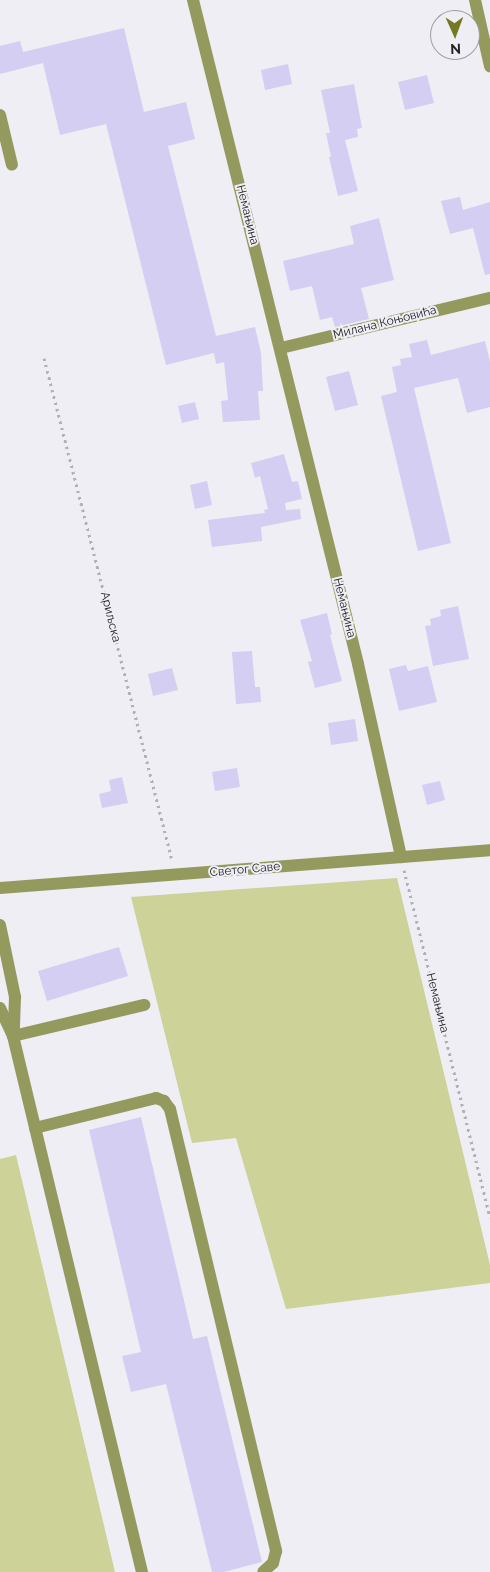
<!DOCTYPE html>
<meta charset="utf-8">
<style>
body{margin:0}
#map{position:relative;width:490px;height:1572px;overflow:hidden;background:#efeef4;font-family:Raleway,sans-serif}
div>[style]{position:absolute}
.green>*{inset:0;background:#ccd298}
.building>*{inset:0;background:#d3cef2}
.path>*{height:3px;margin-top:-1.5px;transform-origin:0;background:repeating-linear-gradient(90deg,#b1b1b5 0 2.5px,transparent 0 6.5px)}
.minor>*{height:12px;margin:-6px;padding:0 6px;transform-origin:6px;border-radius:6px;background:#949a5d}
span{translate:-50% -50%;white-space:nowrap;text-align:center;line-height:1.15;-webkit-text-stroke:4px #efeef4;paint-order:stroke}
.street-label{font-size:12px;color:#232325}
.north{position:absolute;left:430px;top:10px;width:50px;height:50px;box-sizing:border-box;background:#efeef4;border:1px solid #9d9da1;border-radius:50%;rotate:178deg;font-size:14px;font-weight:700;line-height:20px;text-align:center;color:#232325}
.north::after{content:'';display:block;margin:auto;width:18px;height:22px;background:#747a23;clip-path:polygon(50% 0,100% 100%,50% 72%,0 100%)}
</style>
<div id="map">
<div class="green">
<div style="clip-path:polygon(397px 878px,490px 1265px,490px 1283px,286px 1309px,236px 1138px,192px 1143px,131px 897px)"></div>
<div style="clip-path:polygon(16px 1155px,115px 1572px,0 1572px,0 1159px)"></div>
</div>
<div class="building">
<div style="clip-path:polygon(124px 28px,144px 112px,186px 102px,195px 139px,168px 146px,216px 336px,255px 327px,261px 353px,263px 391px,258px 391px,260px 420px,223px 422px,221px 401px,228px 400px,224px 362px,216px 364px,214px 353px,166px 365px,106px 124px,60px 135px,43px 63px,0 74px,0 46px,20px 41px,23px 52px)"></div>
<div style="clip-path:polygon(288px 64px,292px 84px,265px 90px,261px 70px)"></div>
<div style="clip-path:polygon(427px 75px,434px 103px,405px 110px,398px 82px)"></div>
<div style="clip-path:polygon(354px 84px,362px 128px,357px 129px,358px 137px,345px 140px,358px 191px,338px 196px,329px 157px,331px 157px,326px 133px,330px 133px,321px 90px)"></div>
<div style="clip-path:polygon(460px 197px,463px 210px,490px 202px,490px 274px,485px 275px,473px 228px,450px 234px,441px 201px)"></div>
<div style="clip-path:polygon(379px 218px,394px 280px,361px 288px,369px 319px,335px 327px,332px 317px,320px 320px,312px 286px,290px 291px,283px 261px,354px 244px,350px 226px)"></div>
<div style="clip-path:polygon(427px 340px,431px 355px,485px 341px,490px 361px,490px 407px,467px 413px,458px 378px,414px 388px,451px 543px,418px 551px,381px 396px,397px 392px,392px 367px,401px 365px,400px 359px,412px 357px,409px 344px)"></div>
<div style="clip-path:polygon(349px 371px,358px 405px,335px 411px,326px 377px)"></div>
<div style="clip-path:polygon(195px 402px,199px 419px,182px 423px,178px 406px)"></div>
<div style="clip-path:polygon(284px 454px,292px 482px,298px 481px,302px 499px,285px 503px,286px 510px,300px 509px,301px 519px,261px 527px,262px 541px,212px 547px,208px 520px,265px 513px,264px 510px,268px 509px,260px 476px,255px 478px,251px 463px)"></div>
<div style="clip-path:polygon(207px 481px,212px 505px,195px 509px,190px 485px)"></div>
<div style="clip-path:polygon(458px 606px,469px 659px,433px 666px,425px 626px,431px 625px,430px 619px,441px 616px,440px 610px)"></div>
<div style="clip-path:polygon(327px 613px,332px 634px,330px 635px,342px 681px,315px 688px,308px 662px,312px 661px,300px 620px)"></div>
<div style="clip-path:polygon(252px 651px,255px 687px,260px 687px,261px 702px,236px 704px,232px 652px)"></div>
<div style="clip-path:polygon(406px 665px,408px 671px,428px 666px,437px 702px,399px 711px,389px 669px)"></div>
<div style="clip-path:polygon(172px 668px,178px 690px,153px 696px,148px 674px)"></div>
<div style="clip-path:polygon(355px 719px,358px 741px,331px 745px,328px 723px)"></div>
<div style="clip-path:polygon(237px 768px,240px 787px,215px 791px,212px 772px)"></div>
<div style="clip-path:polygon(122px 777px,128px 803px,102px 808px,99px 794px,111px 791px,109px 780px)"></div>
<div style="clip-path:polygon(440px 781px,445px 800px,427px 805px,422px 785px)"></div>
<div style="clip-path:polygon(119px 947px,128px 976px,47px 1001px,38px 971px)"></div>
<div style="clip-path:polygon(141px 1117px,193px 1339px,207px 1336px,262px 1562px,224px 1572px,212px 1572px,166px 1384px,131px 1392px,122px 1356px,141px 1352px,89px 1130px)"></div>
</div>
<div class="path">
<div style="left:44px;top:358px;width:518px;rotate:75.7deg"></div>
<div style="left:404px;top:870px;width:358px;rotate:76.1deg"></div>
</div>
<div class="minor">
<div style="left:193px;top:0;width:684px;rotate:76.04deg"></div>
<div style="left:358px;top:664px;width:198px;rotate:77.4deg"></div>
<div style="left:475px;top:0;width:68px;rotate:77.2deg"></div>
<div style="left:0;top:115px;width:51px;rotate:76.5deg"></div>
<div style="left:281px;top:348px;width:215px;rotate:-13.5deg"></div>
<div style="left:0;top:888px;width:491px;rotate:-4.4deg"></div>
<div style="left:0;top:925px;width:74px;rotate:78.2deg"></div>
<div style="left:15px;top:997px;width:36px;rotate:92deg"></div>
<div style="left:0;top:1008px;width:31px;rotate:65deg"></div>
<div style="left:13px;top:1036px;width:551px;rotate:76.47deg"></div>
<div style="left:13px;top:1036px;width:135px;rotate:-13.3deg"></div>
<div style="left:35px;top:1128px;width:125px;rotate:-13.9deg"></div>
<div style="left:156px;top:1098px;width:9px;rotate:21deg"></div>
<div style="left:164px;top:1101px;width:10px;rotate:53deg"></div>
<div style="left:170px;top:1109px;width:455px;rotate:76.5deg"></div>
<div style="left:276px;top:1551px;width:12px;rotate:104deg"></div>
<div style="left:273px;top:1563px;width:13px;rotate:138deg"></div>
</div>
<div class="street-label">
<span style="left:247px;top:215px;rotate:76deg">Немањина</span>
<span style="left:385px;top:323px;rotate:-14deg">Милана Коњовића</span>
<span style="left:344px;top:608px;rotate:76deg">Немањина</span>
<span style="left:110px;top:617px;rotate:76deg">Ариљска</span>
<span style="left:245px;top:870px;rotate:-5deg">Светог Саве</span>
<span style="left:437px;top:1003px;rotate:76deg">Немањина</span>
</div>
<div class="north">N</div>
</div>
